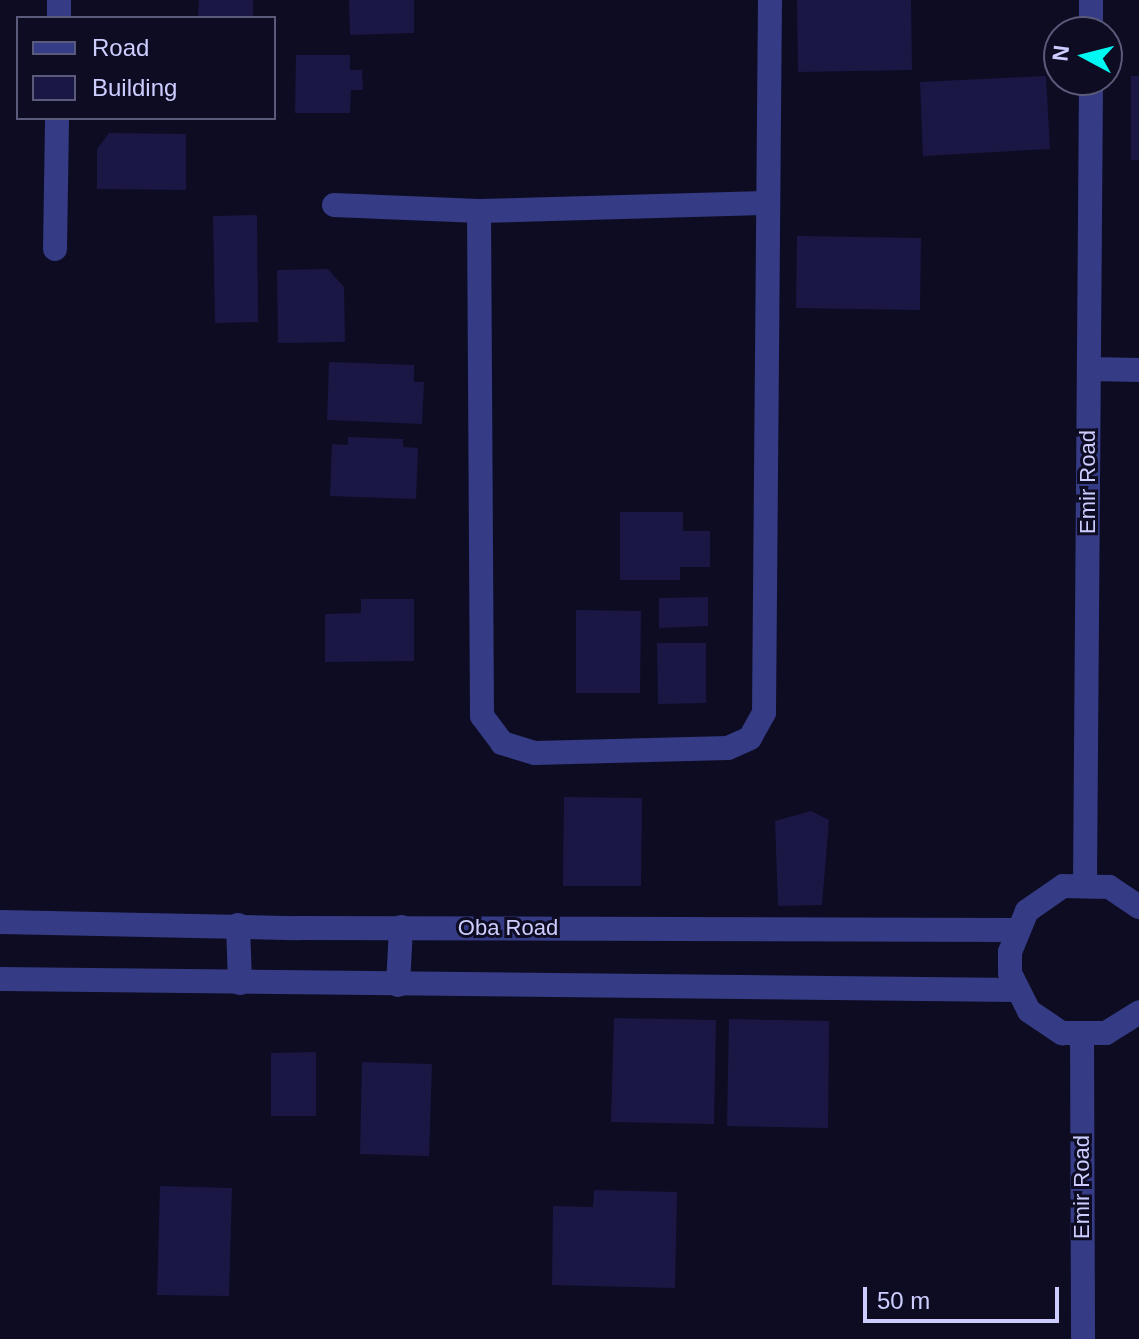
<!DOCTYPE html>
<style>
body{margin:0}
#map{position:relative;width:1139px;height:1339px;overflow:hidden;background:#0d0c22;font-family:Helvetica,sans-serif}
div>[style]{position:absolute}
.building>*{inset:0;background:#1b1744}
.street>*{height:24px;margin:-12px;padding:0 12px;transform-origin:12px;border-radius:12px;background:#353b84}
span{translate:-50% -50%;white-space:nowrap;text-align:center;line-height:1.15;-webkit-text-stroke:6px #0d0c22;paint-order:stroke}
.street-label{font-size:22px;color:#cdceff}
.legend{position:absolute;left:16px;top:16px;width:260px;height:104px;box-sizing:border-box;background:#0d0c22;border:2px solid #5a5a7a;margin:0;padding:10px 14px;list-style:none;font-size:24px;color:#cdceff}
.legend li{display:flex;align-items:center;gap:16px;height:40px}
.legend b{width:40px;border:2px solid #5a5a7a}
.north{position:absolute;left:1043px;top:16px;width:80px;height:80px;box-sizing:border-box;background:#0d0c22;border:2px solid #5a5a7a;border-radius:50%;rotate:277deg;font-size:22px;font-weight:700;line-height:32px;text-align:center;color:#cdceff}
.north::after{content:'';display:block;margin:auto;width:28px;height:36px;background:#00f8f3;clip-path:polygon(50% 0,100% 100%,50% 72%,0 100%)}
.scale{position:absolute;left:863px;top:1287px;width:196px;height:36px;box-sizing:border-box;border:4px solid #cdceff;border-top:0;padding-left:10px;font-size:24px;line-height:28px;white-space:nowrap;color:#cdceff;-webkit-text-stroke:6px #0d0c22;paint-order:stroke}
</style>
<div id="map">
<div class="building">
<div style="clip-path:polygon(199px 0,253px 0,253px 18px,198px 18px)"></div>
<div style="clip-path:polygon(349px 0,414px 0,414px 33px,350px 35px)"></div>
<div style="clip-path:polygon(797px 0,911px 0,912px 70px,798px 72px)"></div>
<div style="clip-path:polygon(296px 55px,350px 55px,350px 70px,362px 70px,363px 90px,351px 90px,350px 113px,295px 113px)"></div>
<div style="clip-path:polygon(1046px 76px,1050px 149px,923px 156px,920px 82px)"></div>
<div style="clip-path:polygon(1131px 76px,1139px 76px,1139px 160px,1131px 160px)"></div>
<div style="clip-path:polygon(109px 133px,186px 134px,186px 190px,97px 189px,97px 149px)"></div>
<div style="clip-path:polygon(257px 215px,258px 322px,215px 323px,213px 216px)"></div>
<div style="clip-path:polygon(797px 236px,921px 238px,920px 310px,796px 308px)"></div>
<div style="clip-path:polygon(328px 269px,344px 287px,345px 342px,278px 343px,277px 270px)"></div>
<div style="clip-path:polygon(329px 362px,414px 365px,414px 382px,424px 382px,422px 424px,327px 420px)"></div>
<div style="clip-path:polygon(348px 437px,403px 439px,403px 447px,418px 448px,416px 499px,330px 496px,332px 444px,348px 445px)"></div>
<div style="clip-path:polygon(620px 512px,683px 512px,683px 531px,710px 531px,710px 567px,680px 567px,680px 580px,620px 580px)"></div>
<div style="clip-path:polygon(708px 597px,708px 626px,659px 628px,659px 598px)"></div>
<div style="clip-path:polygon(361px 599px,414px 599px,414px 661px,325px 662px,325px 614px,361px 613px)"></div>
<div style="clip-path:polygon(576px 610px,641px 611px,640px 693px,576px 693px)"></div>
<div style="clip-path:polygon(657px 643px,706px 643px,706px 703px,658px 704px)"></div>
<div style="clip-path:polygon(564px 797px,642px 798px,641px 886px,563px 886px)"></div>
<div style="clip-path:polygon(811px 811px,829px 820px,822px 905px,778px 906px,775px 821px)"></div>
<div style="clip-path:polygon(614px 1018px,716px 1020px,714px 1124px,611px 1122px)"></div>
<div style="clip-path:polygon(729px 1019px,829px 1021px,828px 1128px,727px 1126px)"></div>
<div style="clip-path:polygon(316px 1052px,316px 1116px,271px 1116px,271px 1053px)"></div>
<div style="clip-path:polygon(362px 1062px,432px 1064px,429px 1156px,360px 1154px)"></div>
<div style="clip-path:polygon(160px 1186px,232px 1188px,229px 1296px,157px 1295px)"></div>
<div style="clip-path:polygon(594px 1190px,677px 1192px,675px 1288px,552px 1285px,553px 1206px,593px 1207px)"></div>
</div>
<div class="street">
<div style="left:59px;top:18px;width:18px;rotate:-90deg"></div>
<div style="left:1091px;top:32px;width:32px;rotate:-90deg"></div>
<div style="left:334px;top:205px;width:145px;rotate:2.4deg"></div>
<div style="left:479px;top:211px;width:286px;rotate:-1.6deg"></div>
<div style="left:479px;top:211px;width:505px;rotate:89.66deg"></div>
<div style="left:482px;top:716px;width:34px;rotate:53deg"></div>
<div style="left:502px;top:743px;width:34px;rotate:17deg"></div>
<div style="left:535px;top:753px;width:193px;rotate:-1.5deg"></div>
<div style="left:728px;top:748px;width:24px;rotate:-24deg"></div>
<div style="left:750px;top:738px;width:29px;rotate:-61deg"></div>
<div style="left:764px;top:713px;width:713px;rotate:-89.52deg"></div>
<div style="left:55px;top:249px;width:131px;rotate:-89.1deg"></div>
<div style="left:1089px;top:369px;width:50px;rotate:1.1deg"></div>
<div style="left:1085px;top:883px;width:803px;rotate:-89.57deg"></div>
<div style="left:1139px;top:907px;width:36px;rotate:-146deg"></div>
<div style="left:1109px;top:887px;width:46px;rotate:-178.8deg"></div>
<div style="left:1063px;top:886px;width:44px;rotate:145.2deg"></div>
<div style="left:1027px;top:911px;width:44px;rotate:112.5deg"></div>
<div style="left:1010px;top:952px;width:21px;rotate:90deg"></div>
<div style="left:1010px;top:973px;width:42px;rotate:63.4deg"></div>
<div style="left:1029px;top:1011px;width:40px;rotate:34deg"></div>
<div style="left:1062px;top:1033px;width:44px"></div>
<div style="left:1106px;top:1033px;width:39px;rotate:-32deg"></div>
<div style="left:0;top:922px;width:297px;rotate:1.2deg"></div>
<div style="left:297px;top:928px;width:718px;rotate:0.16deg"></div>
<div style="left:238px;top:925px;width:58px;rotate:88deg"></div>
<div style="left:0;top:979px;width:1016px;rotate:0.62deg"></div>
<div style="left:398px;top:985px;width:58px;rotate:-87deg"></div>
<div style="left:1082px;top:1036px;width:303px;rotate:89.8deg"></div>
</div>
<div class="street-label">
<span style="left:1088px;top:482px;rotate:-90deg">Emir Road</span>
<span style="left:508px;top:928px">Oba Road</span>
<span style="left:1082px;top:1187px;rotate:-90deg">Emir Road</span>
</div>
<ul class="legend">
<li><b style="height:10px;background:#353b84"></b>Road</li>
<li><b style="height:22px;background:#1b1744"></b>Building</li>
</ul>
<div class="north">N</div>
<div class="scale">50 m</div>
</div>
